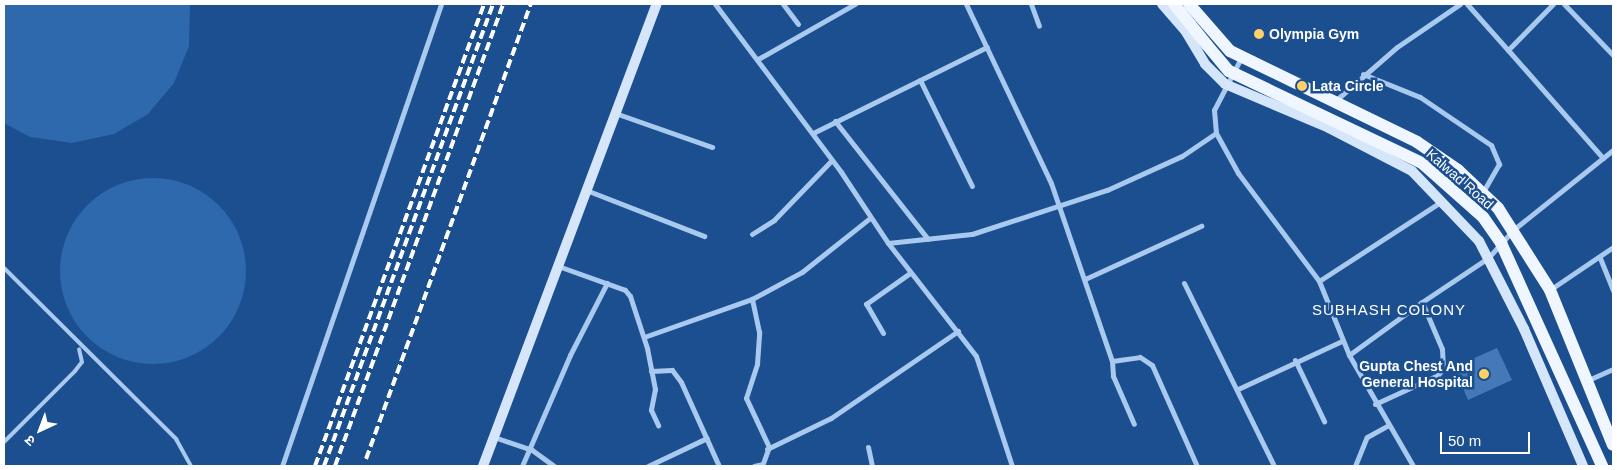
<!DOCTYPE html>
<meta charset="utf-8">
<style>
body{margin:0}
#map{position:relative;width:1617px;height:470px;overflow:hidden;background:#1b4f8f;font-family:Helvetica,"Noto Sans Devanagari",sans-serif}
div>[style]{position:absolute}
.green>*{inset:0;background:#2e69ad}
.round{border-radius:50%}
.building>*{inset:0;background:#4478b7}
.lane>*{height:4px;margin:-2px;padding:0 2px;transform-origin:2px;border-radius:2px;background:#a9c9ee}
.street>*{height:5px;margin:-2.5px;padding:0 2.5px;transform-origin:2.5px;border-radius:2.5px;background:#a9c9ee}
.secondary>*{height:10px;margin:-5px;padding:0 5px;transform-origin:5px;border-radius:5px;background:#d6e6fa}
.primary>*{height:12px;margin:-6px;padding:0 6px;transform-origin:6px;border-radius:6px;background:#f0f6ff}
.rail>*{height:4px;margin-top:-2px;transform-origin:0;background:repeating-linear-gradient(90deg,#fff 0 9px,transparent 0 13px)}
.primary-bridge>*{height:12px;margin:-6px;padding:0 6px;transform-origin:6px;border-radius:6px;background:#f0f6ff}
.dots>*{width:14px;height:14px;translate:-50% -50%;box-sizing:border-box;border:2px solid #1b4f8f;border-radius:50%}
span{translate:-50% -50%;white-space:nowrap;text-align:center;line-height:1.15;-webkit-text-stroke:5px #1b4f8f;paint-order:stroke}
.poi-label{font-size:14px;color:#fff;font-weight:700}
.left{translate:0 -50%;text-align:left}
.right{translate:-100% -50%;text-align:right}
.street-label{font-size:14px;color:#fff}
.neighbourhood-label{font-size:15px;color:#fff;letter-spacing:1px}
.frame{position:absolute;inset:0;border:5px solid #fff;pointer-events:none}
.north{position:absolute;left:15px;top:405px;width:50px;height:50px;-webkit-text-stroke:4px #1b4f8f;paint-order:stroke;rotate:223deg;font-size:14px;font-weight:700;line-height:20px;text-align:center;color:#fff}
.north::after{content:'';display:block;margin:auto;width:18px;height:22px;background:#fff;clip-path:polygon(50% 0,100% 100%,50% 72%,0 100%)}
.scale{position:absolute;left:1440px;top:432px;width:90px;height:22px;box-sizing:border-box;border:2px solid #fff;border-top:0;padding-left:6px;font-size:15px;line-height:18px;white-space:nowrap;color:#fff;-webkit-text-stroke:4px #1b4f8f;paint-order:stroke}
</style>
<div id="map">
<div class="green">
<div style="clip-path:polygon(4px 4px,190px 4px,189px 46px,174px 83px,148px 114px,114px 134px,72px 143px,30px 137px,4px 123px)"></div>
<div class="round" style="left:60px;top:178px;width:186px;height:186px"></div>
</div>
<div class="building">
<div style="clip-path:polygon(1497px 348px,1512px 380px,1468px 400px,1454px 367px)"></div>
</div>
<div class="lane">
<div style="left:4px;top:268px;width:243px;rotate:44.8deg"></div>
<div style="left:176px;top:439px;width:31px;rotate:61deg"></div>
<div style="left:4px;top:442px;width:100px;rotate:-45deg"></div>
<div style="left:75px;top:371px;width:11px;rotate:-52deg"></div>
<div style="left:82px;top:362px;width:13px;rotate:-103deg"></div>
</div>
<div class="street">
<div style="left:715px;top:4px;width:210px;rotate:53.1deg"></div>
<div style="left:841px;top:172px;width:85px;rotate:56.5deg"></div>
<div style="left:888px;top:243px;width:84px;rotate:-6.1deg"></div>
<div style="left:972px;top:234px;width:142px;rotate:-18.1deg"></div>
<div style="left:1107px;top:190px;width:82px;rotate:-24.4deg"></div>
<div style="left:1182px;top:156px;width:41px;rotate:-34.1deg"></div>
<div style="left:1216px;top:133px;width:23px;rotate:-95deg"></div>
<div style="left:1214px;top:110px;width:59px;rotate:-62.6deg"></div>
<div style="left:783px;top:4px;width:25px;rotate:53deg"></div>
<div style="left:966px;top:4px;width:198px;rotate:64.6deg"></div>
<div style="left:1051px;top:183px;width:188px;rotate:71.1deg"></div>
<div style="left:1112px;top:361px;width:28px;rotate:-8deg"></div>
<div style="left:1140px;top:357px;width:14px;rotate:34deg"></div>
<div style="left:1152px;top:365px;width:111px;rotate:66deg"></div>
<div style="left:1031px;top:4px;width:23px;rotate:70deg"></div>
<div style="left:1467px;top:4px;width:62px;rotate:48.3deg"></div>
<div style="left:1553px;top:4px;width:64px;rotate:134.4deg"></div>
<div style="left:1508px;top:50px;width:144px;rotate:48.7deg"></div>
<div style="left:1564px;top:4px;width:71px;rotate:46.1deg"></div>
<div style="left:758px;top:59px;width:112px;rotate:-29.6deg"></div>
<div style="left:1363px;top:74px;width:61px;rotate:22deg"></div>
<div style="left:1420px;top:97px;width:86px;rotate:34.1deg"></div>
<div style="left:1491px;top:145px;width:21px;rotate:67deg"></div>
<div style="left:1499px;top:164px;width:34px;rotate:120deg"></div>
<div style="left:920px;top:80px;width:118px;rotate:63.9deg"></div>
<div style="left:1335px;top:101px;width:82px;rotate:-41.1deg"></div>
<div style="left:1397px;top:47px;width:76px;rotate:-34.3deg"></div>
<div style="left:615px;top:113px;width:103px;rotate:19.3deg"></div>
<div style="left:835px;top:121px;width:150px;rotate:51.8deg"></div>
<div style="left:813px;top:133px;width:194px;rotate:-26.3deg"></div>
<div style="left:1216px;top:133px;width:46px;rotate:61.2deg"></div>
<div style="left:1238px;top:173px;width:135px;rotate:53.1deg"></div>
<div style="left:1319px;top:281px;width:80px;rotate:67.9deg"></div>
<div style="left:1349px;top:355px;width:90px;rotate:-36deg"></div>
<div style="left:586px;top:190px;width:127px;rotate:21.3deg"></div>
<div style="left:752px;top:234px;width:26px;rotate:-32deg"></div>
<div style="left:774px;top:220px;width:82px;rotate:-46deg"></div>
<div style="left:888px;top:243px;width:143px;rotate:52.1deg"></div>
<div style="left:976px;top:356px;width:116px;rotate:71.9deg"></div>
<div style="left:1600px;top:258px;width:35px;rotate:68deg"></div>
<div style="left:558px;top:266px;width:71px;rotate:19.7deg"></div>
<div style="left:625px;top:290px;width:8px;rotate:50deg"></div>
<div style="left:630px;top:296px;width:55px;rotate:71.9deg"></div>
<div style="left:647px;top:348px;width:42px;rotate:79deg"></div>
<div style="left:655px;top:389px;width:21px;rotate:101deg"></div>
<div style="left:651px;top:410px;width:17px;rotate:65deg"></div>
<div style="left:1085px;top:279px;width:128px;rotate:-24.6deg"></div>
<div style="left:1319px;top:281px;width:147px;rotate:-33deg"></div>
<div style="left:1184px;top:283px;width:204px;rotate:63.8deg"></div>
<div style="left:1551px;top:289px;width:75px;rotate:-34.1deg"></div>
<div style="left:883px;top:333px;width:34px;rotate:-120deg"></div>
<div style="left:866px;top:304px;width:54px;rotate:-35.2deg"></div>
<div style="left:644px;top:337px;width:114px;rotate:-19.4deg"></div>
<div style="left:1349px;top:355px;width:128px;rotate:60deg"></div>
<div style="left:1295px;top:360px;width:68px;rotate:64.6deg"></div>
<div style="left:1112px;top:361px;width:15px;rotate:86deg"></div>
<div style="left:1113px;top:376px;width:52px;rotate:66.4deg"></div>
<div style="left:651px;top:371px;width:21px;rotate:-3deg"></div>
<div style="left:672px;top:370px;width:15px;rotate:53deg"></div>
<div style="left:681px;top:382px;width:92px;rotate:65.7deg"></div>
<div style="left:1586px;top:381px;width:30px;rotate:-24deg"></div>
<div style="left:1238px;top:389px;width:115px;rotate:-24.8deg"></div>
<div style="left:1375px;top:404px;width:69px;rotate:-24.7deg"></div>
<div style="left:1438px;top:375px;width:9px;rotate:-54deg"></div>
<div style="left:1443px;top:368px;width:19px;rotate:-93deg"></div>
<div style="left:1442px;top:349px;width:51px;rotate:-113.1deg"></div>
<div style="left:1422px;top:302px;width:79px;rotate:-33.7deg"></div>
<div style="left:1488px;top:258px;width:38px;rotate:-48deg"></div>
<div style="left:1513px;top:230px;width:128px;rotate:-38.7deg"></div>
<div style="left:494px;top:437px;width:40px;rotate:18.9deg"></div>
<div style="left:532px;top:450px;width:27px;rotate:36deg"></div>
<div style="left:868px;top:447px;width:19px;rotate:78deg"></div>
<div style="left:767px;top:449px;width:71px;rotate:-25.8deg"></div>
<div style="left:831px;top:418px;width:154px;rotate:-34.4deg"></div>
<div style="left:282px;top:466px;width:489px;rotate:-71deg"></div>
<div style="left:522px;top:466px;width:121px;rotate:-66.6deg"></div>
<div style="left:570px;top:355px;width:81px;rotate:-62.8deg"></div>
<div style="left:648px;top:466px;width:65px;rotate:-25.4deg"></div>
<div style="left:754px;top:466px;width:8px;rotate:-14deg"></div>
<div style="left:762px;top:466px;width:20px;rotate:-70deg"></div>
<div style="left:769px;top:447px;width:54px;rotate:-115.1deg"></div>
<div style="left:746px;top:398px;width:36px;rotate:-72deg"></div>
<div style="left:757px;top:364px;width:32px;rotate:-86deg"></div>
<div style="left:759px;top:332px;width:34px;rotate:-102deg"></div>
<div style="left:752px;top:299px;width:57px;rotate:-28.4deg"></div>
<div style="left:802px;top:272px;width:87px;rotate:-38.5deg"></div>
<div style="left:1355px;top:466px;width:31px;rotate:-68deg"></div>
<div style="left:1367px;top:437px;width:23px;rotate:-29deg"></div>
</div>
<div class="secondary">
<div style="left:1162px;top:4px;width:37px;rotate:49deg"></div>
<div style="left:1186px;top:32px;width:37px;rotate:59deg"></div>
<div style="left:1205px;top:64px;width:28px;rotate:45deg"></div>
<div style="left:1225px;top:84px;width:113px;rotate:22.9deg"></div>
<div style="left:1329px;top:128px;width:93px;rotate:27.4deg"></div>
<div style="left:1412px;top:171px;width:97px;rotate:46.3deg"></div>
<div style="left:1479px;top:241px;width:99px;rotate:62.9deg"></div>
<div style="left:1524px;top:329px;width:149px;rotate:66.7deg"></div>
<div style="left:483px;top:466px;width:494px;rotate:-69.4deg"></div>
</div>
<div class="primary">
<div style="left:1174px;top:4px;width:53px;rotate:51.2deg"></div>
<div style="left:1189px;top:4px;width:62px;rotate:48.9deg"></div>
<div style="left:1230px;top:51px;width:208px;rotate:25.9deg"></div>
<div style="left:1417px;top:142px;width:50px;rotate:34.3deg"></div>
<div style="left:1458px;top:170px;width:55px;rotate:43.5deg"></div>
<div style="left:1498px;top:208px;width:97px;rotate:57.6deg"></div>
<div style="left:1550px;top:290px;width:167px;rotate:67.9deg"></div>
</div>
<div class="rail">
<div style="left:366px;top:459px;width:484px;rotate:-70.1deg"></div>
<div style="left:315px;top:466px;width:492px;rotate:-69.9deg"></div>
<div style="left:324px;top:466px;width:492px;rotate:-69.9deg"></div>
<div style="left:335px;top:466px;width:492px;rotate:-70deg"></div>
</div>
<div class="primary-bridge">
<div style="left:1207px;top:45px;width:34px;rotate:50deg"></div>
<div style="left:1229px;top:71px;width:214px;rotate:25.5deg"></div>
<div style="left:1422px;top:163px;width:81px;rotate:41.5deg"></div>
<div style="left:1483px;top:217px;width:32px;rotate:55deg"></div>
<div style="left:1501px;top:243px;width:245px;rotate:65.6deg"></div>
</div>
<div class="dots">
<div style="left:1259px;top:34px;background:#ffd166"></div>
<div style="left:1302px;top:86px;background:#ffd166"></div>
<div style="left:1484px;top:374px;background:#ffd166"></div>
</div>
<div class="poi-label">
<span class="left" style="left:1269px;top:34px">Olympia Gym</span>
<span class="left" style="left:1312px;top:86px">Lata Circle</span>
<span class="right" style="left:1473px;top:374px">Gupta Chest And<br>General Hospital</span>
</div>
<div class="street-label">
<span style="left:1460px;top:179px;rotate:41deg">Kalwad Road</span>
</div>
<div class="neighbourhood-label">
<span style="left:1389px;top:310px">SUBHASH COLONY</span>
</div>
<div class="frame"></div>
<div class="north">उ</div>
<div class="scale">50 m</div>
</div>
